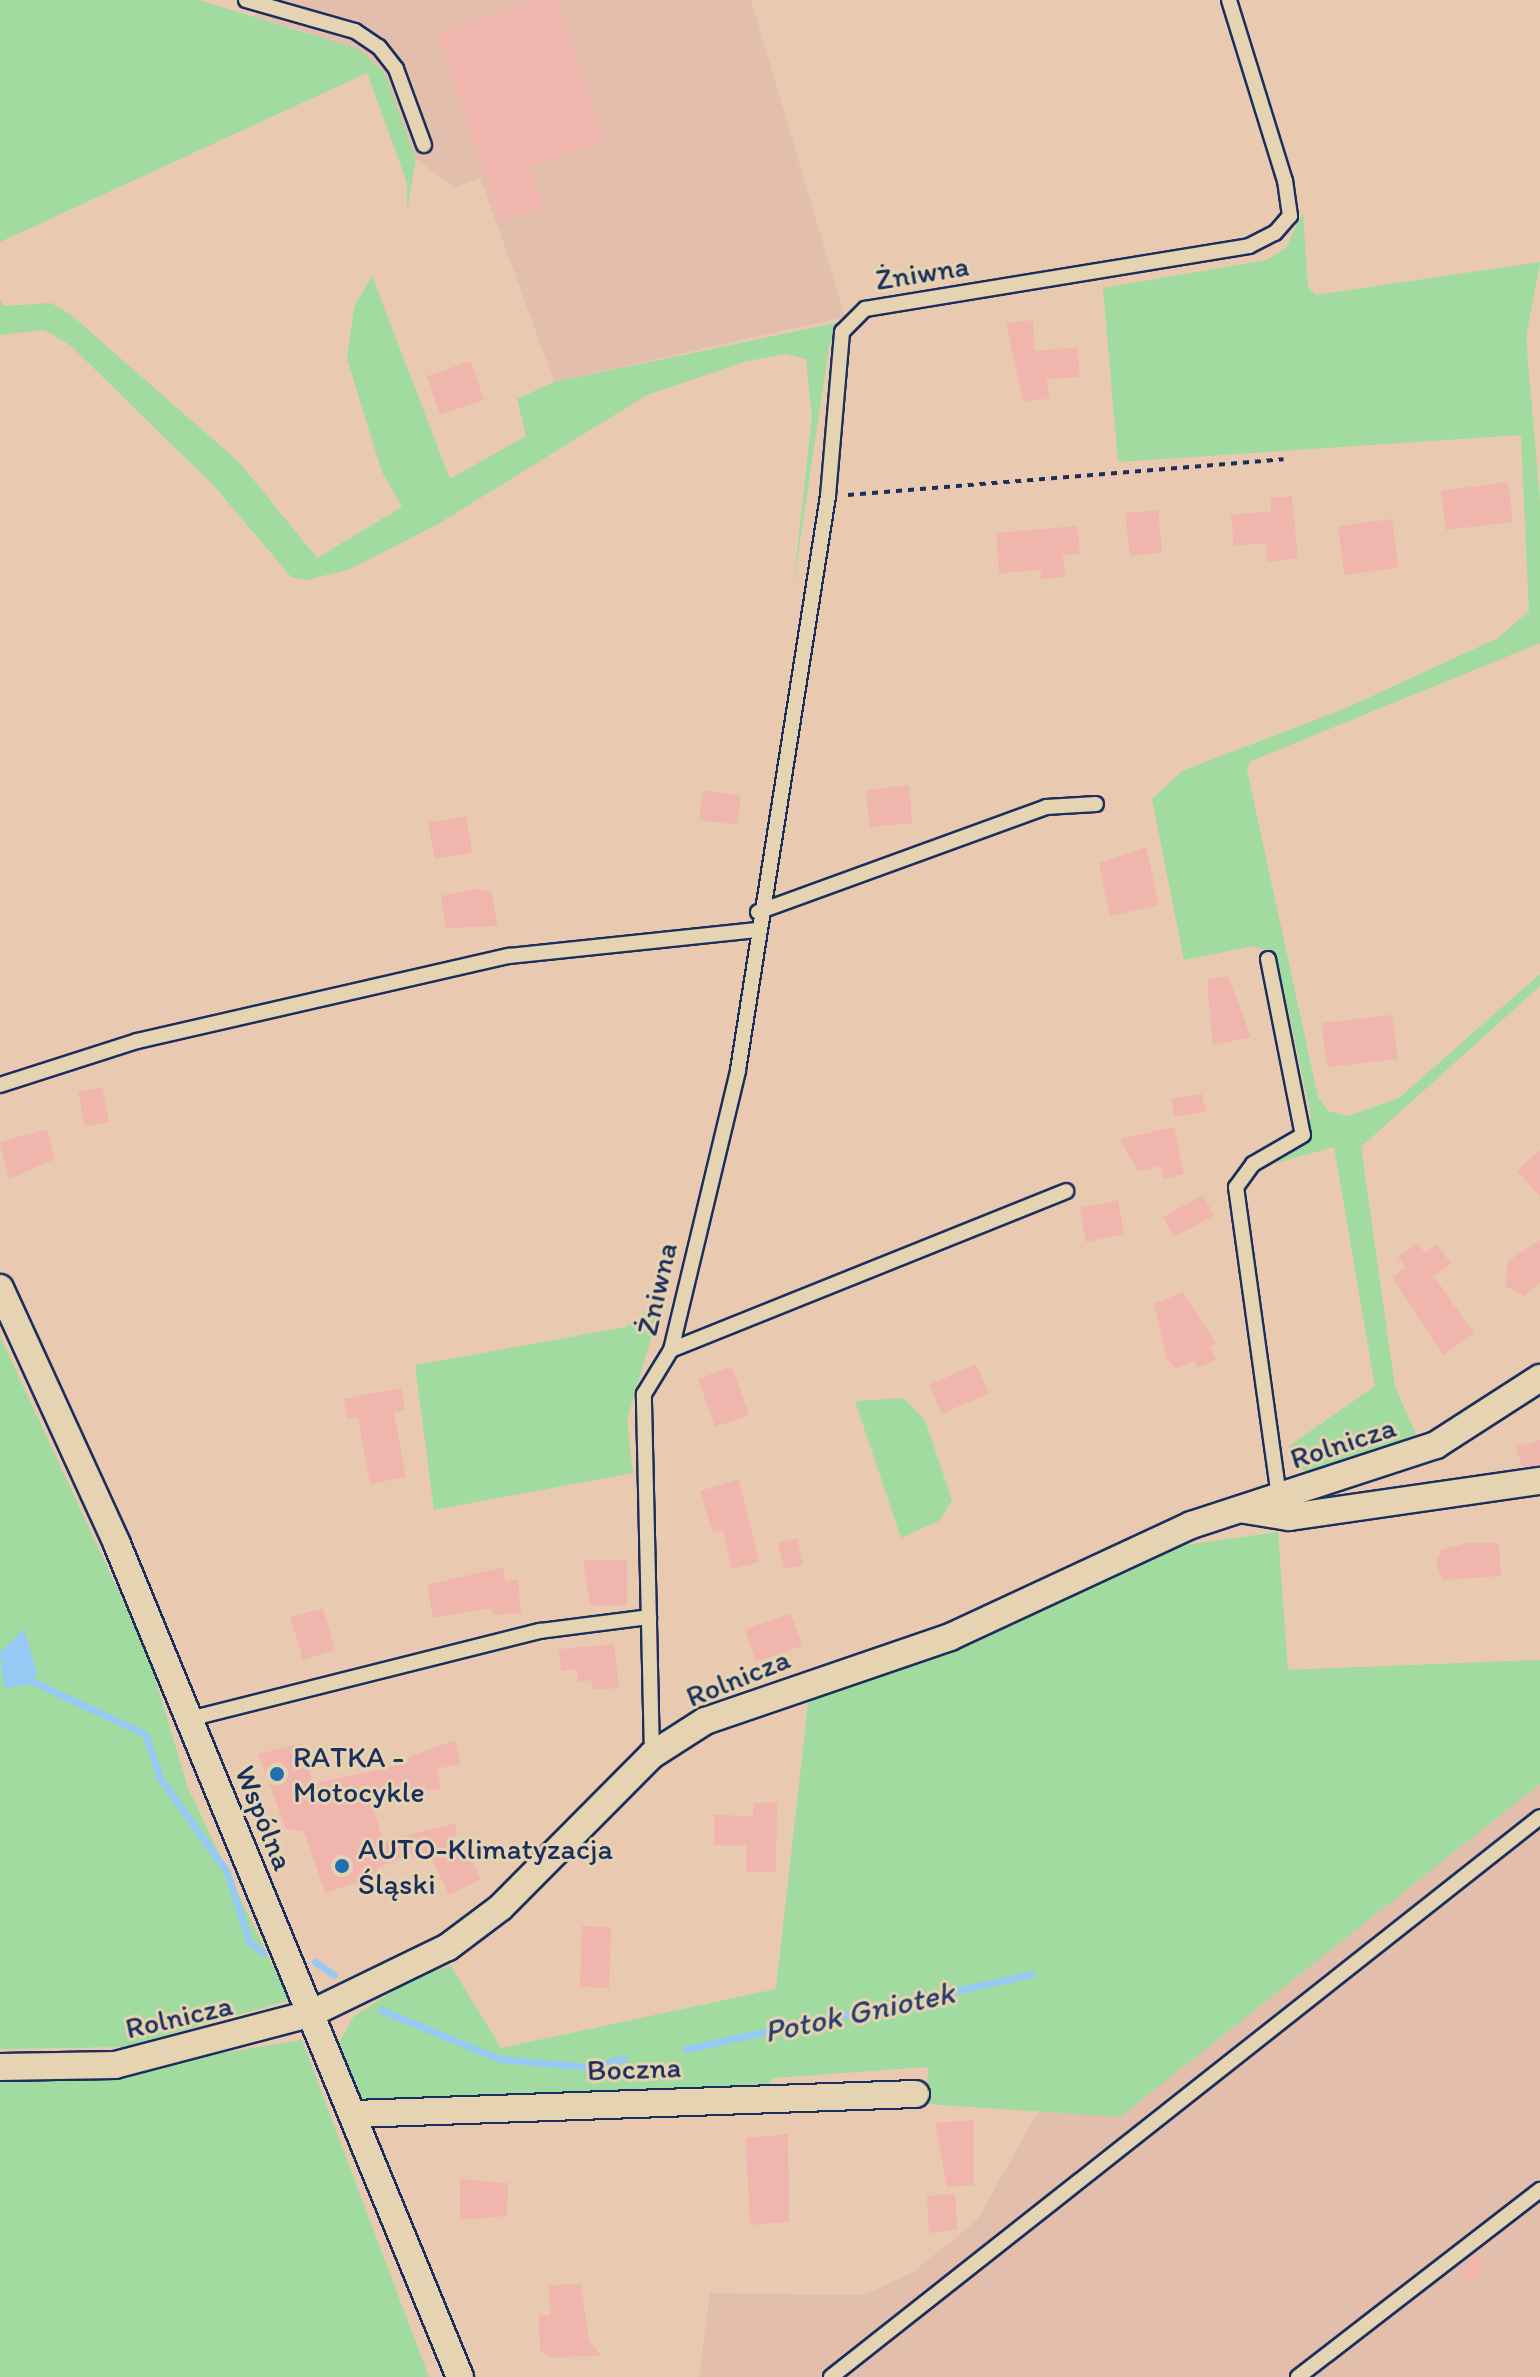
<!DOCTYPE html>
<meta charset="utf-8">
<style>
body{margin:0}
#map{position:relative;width:1540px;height:2377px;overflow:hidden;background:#e9cab0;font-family:Itim,sans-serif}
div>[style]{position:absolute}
.built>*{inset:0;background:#e3beac}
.green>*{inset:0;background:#a1dba0}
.water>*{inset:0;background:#96c9f3}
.stream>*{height:7px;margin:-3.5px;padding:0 3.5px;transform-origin:3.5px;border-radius:3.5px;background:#96c9f3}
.building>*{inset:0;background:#f0b5ac}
.path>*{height:4px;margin-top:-2px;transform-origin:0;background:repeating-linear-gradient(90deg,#1b2f5e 0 6px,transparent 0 12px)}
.roads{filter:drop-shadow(2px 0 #1b2f5e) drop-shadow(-2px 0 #1b2f5e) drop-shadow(0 2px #1b2f5e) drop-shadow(0 -2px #1b2f5e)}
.lane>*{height:14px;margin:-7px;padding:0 7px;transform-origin:7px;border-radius:7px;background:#e6d3b1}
.street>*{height:26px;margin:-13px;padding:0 13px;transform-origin:13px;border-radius:13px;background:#e6d3b1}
.dots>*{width:22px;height:22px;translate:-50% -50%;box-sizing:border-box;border:4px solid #e6d3b1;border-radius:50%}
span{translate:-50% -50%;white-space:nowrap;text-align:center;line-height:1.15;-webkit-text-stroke:6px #e6d3b1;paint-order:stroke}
.street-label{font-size:30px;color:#1b2f5e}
.poi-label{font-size:30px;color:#1b2f5e}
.left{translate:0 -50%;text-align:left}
.water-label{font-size:32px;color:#273e6d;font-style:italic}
</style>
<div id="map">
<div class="built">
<div style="clip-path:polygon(259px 0,751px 0,845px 317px,554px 382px,480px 178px,455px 188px,416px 159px,384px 72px,314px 34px,255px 17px)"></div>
<div style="clip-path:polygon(1540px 1660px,1540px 2377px,699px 2377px,710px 2293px,864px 2295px,913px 2272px,977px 2220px,1287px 1670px)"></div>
</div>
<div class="green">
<div style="clip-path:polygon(0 0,199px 0,359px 49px,384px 72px,416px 159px,407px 212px,407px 183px,367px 73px,0 242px)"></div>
<div style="clip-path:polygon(1303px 212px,1308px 287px,1316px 295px,1540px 262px,1526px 337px,1540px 502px,1540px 643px,1251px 761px,1247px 770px,1318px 1097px,1328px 1111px,1348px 1116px,1399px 1098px,1540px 974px,1540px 986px,1361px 1147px,1395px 1387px,1416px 1434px,1407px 1444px,1305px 1471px,1293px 1466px,1289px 1446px,1375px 1386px,1334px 1147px,1273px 1164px,1304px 1145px,1311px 1116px,1276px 953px,1253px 946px,1184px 960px,1152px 799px,1182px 771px,1344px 709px,1498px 638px,1529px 611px,1521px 435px,1118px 462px,1103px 288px,1267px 260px,1286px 248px)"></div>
<div style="clip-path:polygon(372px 276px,450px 479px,526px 436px,517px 399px,554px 382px,840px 322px,829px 347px,793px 589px,812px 416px,806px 359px,785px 354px,744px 362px,647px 395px,438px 524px,350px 569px,307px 580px,291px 577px,216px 488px,70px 345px,44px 330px,0 335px,0 299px,3px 306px,51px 303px,70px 314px,240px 463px,317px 558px,402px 507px,382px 472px,347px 359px,354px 307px)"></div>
<div style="clip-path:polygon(663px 1298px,627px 1420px,633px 1473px,434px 1510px,415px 1365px,626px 1327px)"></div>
<div style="clip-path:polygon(0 1336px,148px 1655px,188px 1788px,289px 2000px,128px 2047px,0 2049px)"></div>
<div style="clip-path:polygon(903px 1398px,925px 1420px,952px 1500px,940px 1520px,901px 1538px,855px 1401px)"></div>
<div style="clip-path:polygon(1278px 1532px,1288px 1670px,1540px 1660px,1540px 1784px,1120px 2117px,927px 2104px,928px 2067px,774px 2078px,761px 2091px,356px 2101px,340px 2041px,354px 2016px,417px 1976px,451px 1966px,501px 2048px,776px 1989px,809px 1695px,930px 1659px,1178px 1546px)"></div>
<div style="clip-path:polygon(302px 2040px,429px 2377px,0 2377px,0 2077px,81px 2076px)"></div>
</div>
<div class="water">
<div style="clip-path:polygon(24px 1629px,37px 1674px,32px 1684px,4px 1688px,0 1652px)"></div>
</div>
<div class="stream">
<div style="left:27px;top:1679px;width:130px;rotate:25deg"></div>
<div style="left:145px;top:1734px;width:46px;rotate:71.2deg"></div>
<div style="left:160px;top:1778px;width:115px;rotate:54.5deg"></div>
<div style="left:227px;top:1872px;width:73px;rotate:72.6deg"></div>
<div style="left:249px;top:1942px;width:18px;rotate:38deg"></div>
<div style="left:315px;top:1962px;width:23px;rotate:34deg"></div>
<div style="left:381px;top:2010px;width:129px;rotate:22.4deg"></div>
<div style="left:500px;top:2059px;width:88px;rotate:5.2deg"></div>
<div style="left:588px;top:2067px;width:37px;rotate:-13deg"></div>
<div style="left:686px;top:2049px;width:354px;rotate:-12.2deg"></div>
</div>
<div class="building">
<div style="clip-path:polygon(535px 0,557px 0,605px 141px,530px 166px,543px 208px,501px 222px,437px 32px)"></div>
<div style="clip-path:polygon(1033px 320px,1035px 351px,1077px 347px,1080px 377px,1047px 379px,1049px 399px,1023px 401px,1006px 323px)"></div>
<div style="clip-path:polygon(471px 361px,484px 400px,440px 415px,427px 376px)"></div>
<div style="clip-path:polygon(1508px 482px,1513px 522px,1446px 530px,1441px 491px)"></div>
<div style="clip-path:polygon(1292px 496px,1298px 558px,1267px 562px,1266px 543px,1234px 546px,1231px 515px,1271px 511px,1270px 498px)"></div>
<div style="clip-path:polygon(1158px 510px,1162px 553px,1130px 556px,1125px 513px)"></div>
<div style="clip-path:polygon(1392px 519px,1398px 568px,1344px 575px,1338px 526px)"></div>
<div style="clip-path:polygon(1077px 526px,1080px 554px,1063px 555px,1065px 577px,1041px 579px,1041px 570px,999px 573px,996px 533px)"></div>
<div style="clip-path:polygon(909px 785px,912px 823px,870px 827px,866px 790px)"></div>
<div style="clip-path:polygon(703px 790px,741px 796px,737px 825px,699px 820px)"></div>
<div style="clip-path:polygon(466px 816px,472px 853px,435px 859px,428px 823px)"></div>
<div style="clip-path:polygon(1146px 847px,1159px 905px,1110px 916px,1099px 863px)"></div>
<div style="clip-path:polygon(474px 889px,491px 891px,498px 926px,446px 928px,441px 896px)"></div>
<div style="clip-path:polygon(1228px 976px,1251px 1037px,1213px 1045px,1207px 980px)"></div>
<div style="clip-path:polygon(1392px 1015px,1398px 1059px,1327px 1067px,1322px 1023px)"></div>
<div style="clip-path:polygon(102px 1087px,109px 1122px,85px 1126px,78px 1092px)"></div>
<div style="clip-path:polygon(1202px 1094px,1206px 1112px,1174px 1117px,1171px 1099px)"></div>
<div style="clip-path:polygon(1174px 1127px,1184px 1174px,1163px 1179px,1161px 1166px,1138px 1171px,1120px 1139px)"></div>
<div style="clip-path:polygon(47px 1129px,55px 1159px,9px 1179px,0 1142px)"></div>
<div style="clip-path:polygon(1540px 1150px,1540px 1196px,1517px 1171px)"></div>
<div style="clip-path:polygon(1203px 1195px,1214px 1215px,1174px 1237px,1163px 1217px)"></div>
<div style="clip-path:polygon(1118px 1200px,1124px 1234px,1086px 1242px,1080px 1208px)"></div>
<div style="clip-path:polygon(1540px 1240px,1540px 1282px,1524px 1296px,1505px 1286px,1508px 1261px)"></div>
<div style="clip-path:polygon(1418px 1243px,1425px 1253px,1437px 1244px,1451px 1264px,1434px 1276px,1474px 1334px,1443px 1355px,1392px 1277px,1406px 1267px,1398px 1257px)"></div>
<div style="clip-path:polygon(1183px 1292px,1216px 1344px,1210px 1346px,1216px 1360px,1197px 1368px,1194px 1361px,1176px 1369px,1167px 1359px,1154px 1304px)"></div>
<div style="clip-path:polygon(976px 1364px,989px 1393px,942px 1414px,929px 1385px)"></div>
<div style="clip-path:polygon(732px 1367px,749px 1415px,715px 1427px,698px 1379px)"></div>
<div style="clip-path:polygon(401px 1388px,405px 1410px,394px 1412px,406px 1477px,370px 1484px,358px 1417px,347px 1419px,344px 1399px)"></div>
<div style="clip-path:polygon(1540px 1440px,1540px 1465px,1522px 1467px,1516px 1447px)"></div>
<div style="clip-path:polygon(739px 1479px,759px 1562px,732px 1569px,723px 1530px,713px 1533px,700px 1491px)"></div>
<div style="clip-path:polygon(797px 1538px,803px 1565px,784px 1569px,778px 1543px)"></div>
<div style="clip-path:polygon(1468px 1543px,1499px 1543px,1501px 1576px,1443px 1580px,1436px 1564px,1441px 1550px)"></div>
<div style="clip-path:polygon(583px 1560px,627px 1560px,627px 1605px,590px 1605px)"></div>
<div style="clip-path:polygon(504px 1567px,505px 1581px,518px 1580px,521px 1613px,493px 1615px,492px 1608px,433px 1618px,427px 1585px)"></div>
<div style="clip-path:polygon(323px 1608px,335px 1650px,303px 1660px,290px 1617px)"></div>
<div style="clip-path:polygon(791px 1614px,802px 1646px,756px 1662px,745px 1629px)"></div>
<div style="clip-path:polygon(614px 1644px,619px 1688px,593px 1690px,592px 1680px,578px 1682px,577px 1669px,561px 1671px,559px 1649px)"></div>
<div style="clip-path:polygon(455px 1740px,461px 1764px,436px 1769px,441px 1789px,371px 1797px,383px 1841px,456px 1823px,454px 1852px,465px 1847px,481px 1879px,449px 1895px,429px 1853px,413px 1860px,411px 1854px,377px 1868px,379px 1875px,325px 1893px,304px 1831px,286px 1829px,258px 1754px,303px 1743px,313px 1784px,409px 1763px,408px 1757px)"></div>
<div style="clip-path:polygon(754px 1803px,777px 1803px,776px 1872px,746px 1872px,746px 1845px,714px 1845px,714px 1815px,753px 1816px)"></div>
<div style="clip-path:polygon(582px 1926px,611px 1927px,609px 1988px,580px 1987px)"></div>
<div style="clip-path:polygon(974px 2120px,974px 2185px,947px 2187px,935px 2123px)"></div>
<div style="clip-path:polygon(788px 2134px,789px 2222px,750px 2225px,746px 2138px)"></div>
<div style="clip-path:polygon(460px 2179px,508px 2183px,507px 2216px,460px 2220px)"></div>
<div style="clip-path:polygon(955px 2194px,957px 2230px,929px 2233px,927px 2196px)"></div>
<div style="clip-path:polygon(1473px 2254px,1483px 2263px,1475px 2280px,1460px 2276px)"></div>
<div style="clip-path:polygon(581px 2284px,589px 2341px,602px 2356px,550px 2357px,540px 2351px,539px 2315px,550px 2315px,549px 2285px)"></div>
</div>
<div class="path">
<div style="left:848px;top:495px;width:437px;rotate:-4.7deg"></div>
</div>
<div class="roads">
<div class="lane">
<div style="left:246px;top:0;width:113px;rotate:15.9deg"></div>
<div style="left:355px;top:31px;width:29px;rotate:34deg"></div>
<div style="left:379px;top:47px;width:28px;rotate:52deg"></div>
<div style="left:396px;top:69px;width:81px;rotate:69.8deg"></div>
<div style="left:758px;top:912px;width:307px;rotate:-20deg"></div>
<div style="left:1046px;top:807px;width:50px;rotate:-3.4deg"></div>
<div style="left:1268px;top:959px;width:179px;rotate:78.8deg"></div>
<div style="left:1303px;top:1135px;width:58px;rotate:149.9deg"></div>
<div style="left:1253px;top:1164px;width:29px;rotate:126deg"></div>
<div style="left:1236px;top:1187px;width:312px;rotate:82.1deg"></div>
<div style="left:0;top:1085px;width:144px;rotate:-17.8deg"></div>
<div style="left:137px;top:1041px;width:382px;rotate:-12.9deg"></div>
<div style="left:509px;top:956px;width:247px;rotate:-6deg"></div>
<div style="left:671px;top:1350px;width:426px;rotate:-21.9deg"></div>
<div style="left:189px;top:1719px;width:362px;rotate:-14.1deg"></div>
<div style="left:540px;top:1631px;width:110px;rotate:-7.3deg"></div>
<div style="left:652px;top:1755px;width:361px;rotate:-91.3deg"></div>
<div style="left:644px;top:1394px;width:52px;rotate:-58.5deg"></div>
<div style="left:671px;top:1350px;width:288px;rotate:-76.5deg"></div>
<div style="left:738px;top:1070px;width:581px;rotate:-81.09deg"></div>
<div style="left:828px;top:496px;width:165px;rotate:-85.1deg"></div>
<div style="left:842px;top:332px;width:33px;rotate:-45deg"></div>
<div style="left:865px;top:309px;width:389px;rotate:-9.3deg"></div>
<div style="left:1249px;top:246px;width:29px;rotate:-27deg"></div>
<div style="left:1275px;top:233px;width:23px;rotate:-49deg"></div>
<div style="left:1290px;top:216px;width:35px;rotate:-98deg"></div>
<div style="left:1285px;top:181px;width:189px;rotate:-107.2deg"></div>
<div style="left:831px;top:2377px;width:903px;rotate:-38.3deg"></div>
<div style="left:1298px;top:2377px;width:306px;rotate:-37.7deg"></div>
</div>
<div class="street">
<div style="left:0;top:1288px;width:281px;rotate:65.4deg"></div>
<div style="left:117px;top:1544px;width:901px;rotate:67.62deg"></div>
<div style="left:1245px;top:1510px;width:45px;rotate:9deg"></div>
<div style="left:1289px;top:1517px;width:254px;rotate:-8.2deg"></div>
<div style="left:0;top:2067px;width:115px;rotate:-1deg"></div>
<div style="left:115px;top:2065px;width:202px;rotate:-14.7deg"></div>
<div style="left:310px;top:2014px;width:153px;rotate:-25.9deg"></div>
<div style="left:448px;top:1947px;width:66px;rotate:-37deg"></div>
<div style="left:501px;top:1907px;width:214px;rotate:-45.2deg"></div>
<div style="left:652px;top:1755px;width:63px;rotate:-32.7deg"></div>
<div style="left:705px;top:1721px;width:259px;rotate:-18.9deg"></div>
<div style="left:950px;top:1637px;width:266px;rotate:-24.9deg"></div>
<div style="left:1191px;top:1525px;width:258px;rotate:-18.1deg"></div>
<div style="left:1436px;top:1445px;width:124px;rotate:-32.8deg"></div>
<div style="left:354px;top:2114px;width:562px;rotate:-2.04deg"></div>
</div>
</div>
<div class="dots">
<div style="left:277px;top:1774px;background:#1f6fb2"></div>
<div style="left:342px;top:1866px;background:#1f6fb2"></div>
</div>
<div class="street-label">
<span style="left:922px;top:273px;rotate:-9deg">Żniwna</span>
<span style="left:657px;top:1289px;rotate:-77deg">Żniwna</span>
<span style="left:1343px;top:1443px;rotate:-18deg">Rolnicza</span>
<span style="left:738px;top:1678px;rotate:-22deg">Rolnicza</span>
<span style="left:264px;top:1818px;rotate:68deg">Wspólna</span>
<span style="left:179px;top:2017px;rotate:-13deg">Rolnicza</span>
<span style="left:634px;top:2069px;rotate:-2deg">Boczna</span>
</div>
<div class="poi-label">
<span class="left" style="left:293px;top:1774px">RATKA -<br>Motocykle</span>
<span class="left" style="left:358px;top:1866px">AUTO-Klimatyzacja<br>Śląski</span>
</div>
<div class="water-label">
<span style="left:859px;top:2012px;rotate:-12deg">Potok Gniotek</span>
</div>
</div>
